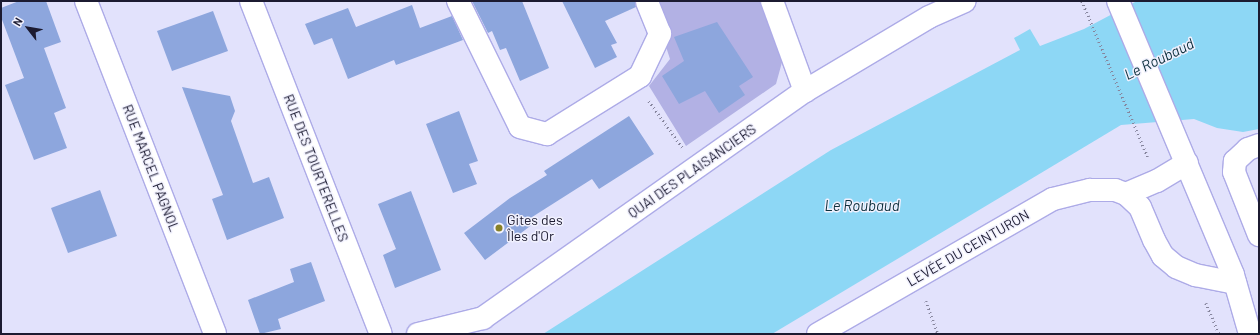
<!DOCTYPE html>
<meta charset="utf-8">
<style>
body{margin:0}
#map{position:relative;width:1260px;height:335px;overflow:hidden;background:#e2e2fc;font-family:Barlow,sans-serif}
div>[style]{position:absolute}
.green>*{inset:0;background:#b2b1e4}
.water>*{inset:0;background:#8dd7f5}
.building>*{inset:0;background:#8da6dd}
.path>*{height:2.5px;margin-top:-1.25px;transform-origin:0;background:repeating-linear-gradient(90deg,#86859d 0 1px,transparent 0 4px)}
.roads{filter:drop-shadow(1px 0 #adabe7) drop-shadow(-1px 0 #adabe7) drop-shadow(0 1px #adabe7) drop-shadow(0 -1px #adabe7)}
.minor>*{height:22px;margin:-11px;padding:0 11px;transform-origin:11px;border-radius:11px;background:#fff}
.dots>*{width:11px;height:11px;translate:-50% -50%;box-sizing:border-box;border:2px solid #f1f1fe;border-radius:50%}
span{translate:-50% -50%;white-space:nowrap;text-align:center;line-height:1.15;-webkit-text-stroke:3px #f1f1fe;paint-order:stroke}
.street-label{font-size:14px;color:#1c1b31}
.poi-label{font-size:14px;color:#1c1b31}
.left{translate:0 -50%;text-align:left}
.water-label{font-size:15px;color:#0d303d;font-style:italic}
.frame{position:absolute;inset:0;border:2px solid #1c1b31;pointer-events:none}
.north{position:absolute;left:8px;top:8px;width:40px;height:40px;-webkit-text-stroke:3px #f1f1fe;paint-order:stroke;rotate:301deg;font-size:11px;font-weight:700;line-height:16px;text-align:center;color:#1c1b31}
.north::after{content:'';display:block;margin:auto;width:14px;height:18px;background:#1c1b31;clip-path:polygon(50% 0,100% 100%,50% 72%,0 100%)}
</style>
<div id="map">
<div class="green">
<div style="clip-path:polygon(651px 1px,764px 1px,784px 55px,776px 84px,686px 146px,649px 86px,670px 59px)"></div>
</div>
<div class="water">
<div style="clip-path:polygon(1137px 1px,1259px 1px,1259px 129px,1243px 132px,1217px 128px,1194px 119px,1121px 125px,772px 334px,543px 334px,831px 150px,1020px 50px,1014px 38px,1030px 29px,1040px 46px,1084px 29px)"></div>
</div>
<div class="building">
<div style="clip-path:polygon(19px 1px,46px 1px,61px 42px,44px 48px,66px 108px,54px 113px,67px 148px,34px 160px,5px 85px,24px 78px,1px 17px,1px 8px)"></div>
<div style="clip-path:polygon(472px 1px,522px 1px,549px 68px,520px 81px,506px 48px,500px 50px,492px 31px,488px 33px)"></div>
<div style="clip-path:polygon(562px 1px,635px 1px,636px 7px,605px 21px,617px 43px,611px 45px,617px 57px,595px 68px)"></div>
<div style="clip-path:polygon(412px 5px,420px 28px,452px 16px,463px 40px,396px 65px,394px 60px,348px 79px,332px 38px,314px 45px,305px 24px,348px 8px,356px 27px)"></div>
<div style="clip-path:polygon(213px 11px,228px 51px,172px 71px,157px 31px)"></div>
<div style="clip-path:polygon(717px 22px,753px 77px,739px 86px,745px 95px,719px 113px,705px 91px,679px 104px,662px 76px,684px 61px,674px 37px)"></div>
<div style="clip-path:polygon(182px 87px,230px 96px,235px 111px,231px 121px,253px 183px,269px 177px,284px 218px,227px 240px,212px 199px,223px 195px)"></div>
<div style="clip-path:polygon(459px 111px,478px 161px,469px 164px,477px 184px,453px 193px,426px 124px)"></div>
<div style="clip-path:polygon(629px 116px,654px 154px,599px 189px,592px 179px,529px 219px,533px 224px,485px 260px,464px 233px,510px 198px,547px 175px,544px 171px)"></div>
<div style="clip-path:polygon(100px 190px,117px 236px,68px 253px,51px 208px)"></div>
<div style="clip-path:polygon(411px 191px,441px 270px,395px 288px,383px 255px,396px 249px,378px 204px)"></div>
<div style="clip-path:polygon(311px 262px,325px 301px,278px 319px,281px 329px,260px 334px,248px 300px,294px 282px,290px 269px)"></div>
</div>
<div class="path">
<div style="left:1082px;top:1px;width:169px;rotate:67.1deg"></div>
<div style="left:649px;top:101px;width:57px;rotate:54.3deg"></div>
<div style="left:926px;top:301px;width:35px;rotate:70deg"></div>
<div style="left:1206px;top:303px;width:34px;rotate:67deg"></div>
</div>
<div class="roads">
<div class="minor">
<div style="left:86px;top:1px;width:357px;rotate:68.8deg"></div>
<div style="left:251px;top:1px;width:357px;rotate:68.7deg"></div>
<div style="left:458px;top:1px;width:140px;rotate:63.8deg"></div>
<div style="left:520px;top:127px;width:28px;rotate:15deg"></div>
<div style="left:547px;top:134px;width:110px;rotate:-31.9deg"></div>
<div style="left:640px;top:76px;width:47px;rotate:-64.5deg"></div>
<div style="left:660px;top:34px;width:35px;rotate:-112deg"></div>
<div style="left:772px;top:1px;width:96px;rotate:69.9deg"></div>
<div style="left:1118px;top:1px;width:297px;rotate:67.2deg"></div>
<div style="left:1233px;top:275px;width:61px;rotate:73.9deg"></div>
<div style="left:1259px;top:145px;width:12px;rotate:160deg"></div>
<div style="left:1248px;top:149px;width:18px;rotate:137deg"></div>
<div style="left:1235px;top:161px;width:11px;rotate:95deg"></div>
<div style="left:1234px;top:172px;width:68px;rotate:68.4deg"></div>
<div style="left:1126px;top:194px;width:34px;rotate:-23deg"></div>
<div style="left:1157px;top:181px;width:35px;rotate:-31deg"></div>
<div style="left:418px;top:334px;width:67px;rotate:-13.8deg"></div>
<div style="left:483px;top:318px;width:394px;rotate:-35.2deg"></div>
<div style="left:805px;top:91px;width:144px;rotate:-30.8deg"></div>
<div style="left:929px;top:17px;width:39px;rotate:-24deg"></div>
<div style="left:818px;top:334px;width:271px;rotate:-29.9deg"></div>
<div style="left:1053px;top:199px;width:38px;rotate:-14deg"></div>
<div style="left:1090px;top:190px;width:25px"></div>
<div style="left:1115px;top:190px;width:12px;rotate:20deg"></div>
<div style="left:1126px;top:194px;width:19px;rotate:43deg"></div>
<div style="left:1140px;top:207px;width:36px;rotate:67deg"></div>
<div style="left:1154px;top:240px;width:18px;rotate:61deg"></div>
<div style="left:1163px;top:256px;width:17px;rotate:40deg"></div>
<div style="left:1176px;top:267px;width:21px;rotate:23deg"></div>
<div style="left:1195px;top:275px;width:41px;rotate:11.3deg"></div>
</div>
</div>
<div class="dots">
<div style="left:499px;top:228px;background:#878128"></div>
</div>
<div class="street-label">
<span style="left:151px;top:168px;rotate:69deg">RUE MARCEL PAGNOL</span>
<span style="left:316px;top:168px;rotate:69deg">RUE DES TOURTERELLES</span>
<span style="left:692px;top:171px;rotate:-35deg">QUAI DES PLAISANCIERS</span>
<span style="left:968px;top:248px;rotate:-30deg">LEVÉE DU CEINTURON</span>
</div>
<div class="poi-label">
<span class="left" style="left:507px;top:228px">Gites des<br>Îles d'Or</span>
</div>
<div class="water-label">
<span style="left:1159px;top:59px;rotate:-26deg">Le Roubaud</span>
<span style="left:862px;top:206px">Le Roubaud</span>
</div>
<div class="frame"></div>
<div class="north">N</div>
</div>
